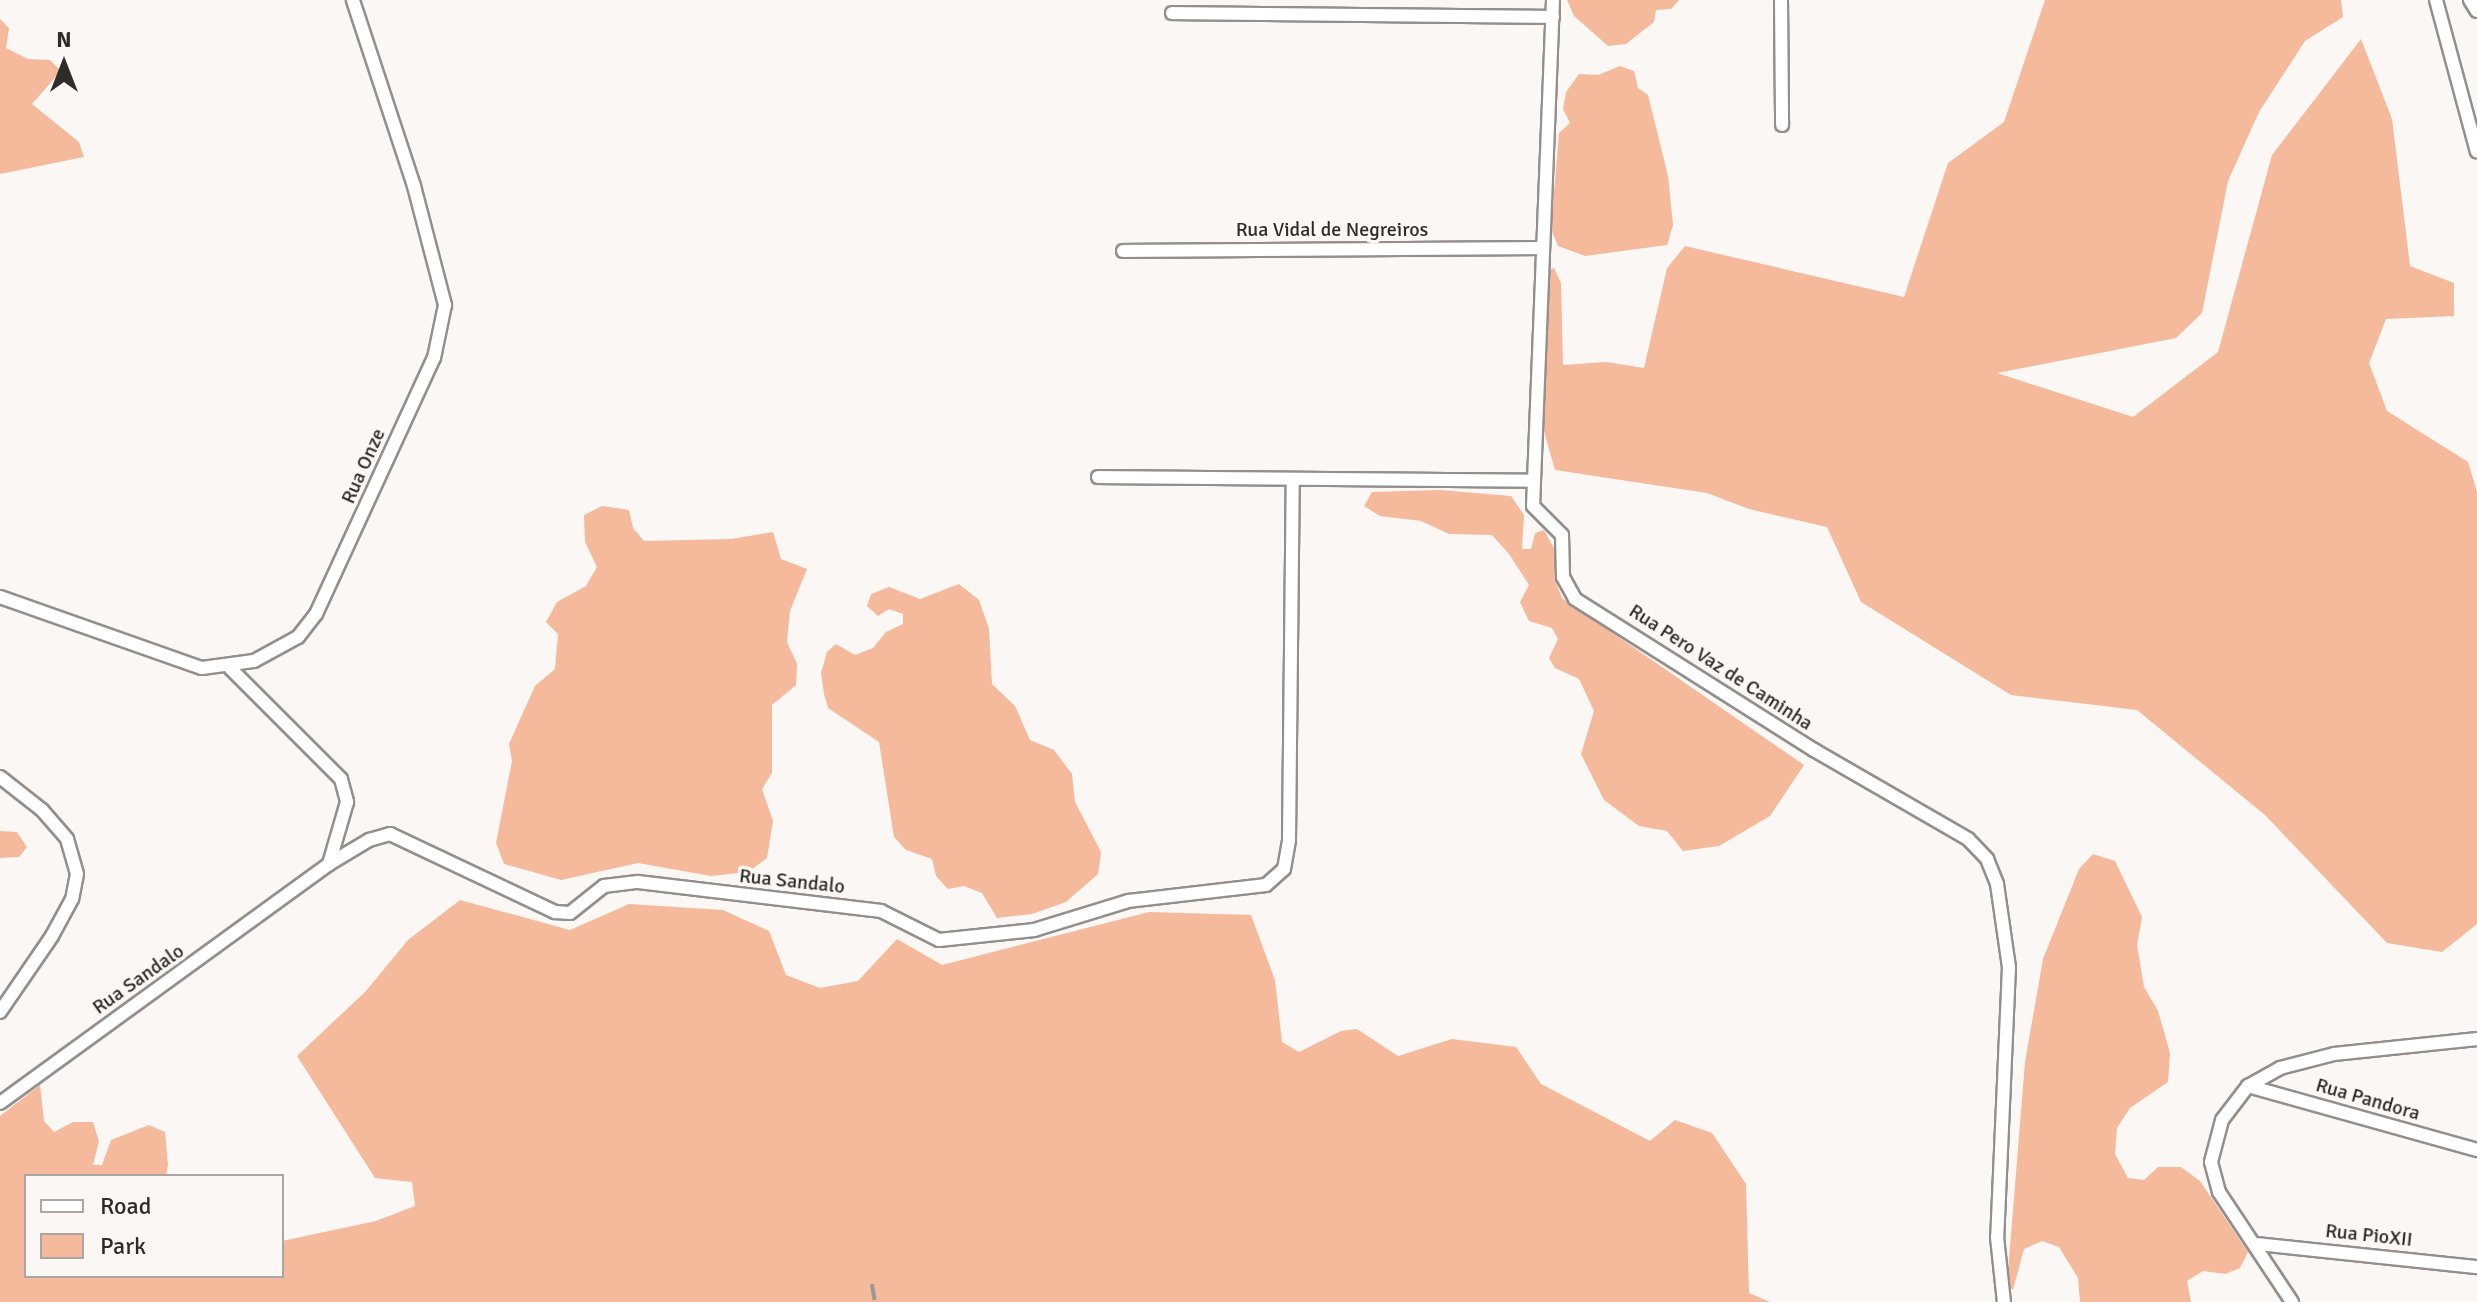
<!DOCTYPE html>
<style>
body{margin:0}
#map{position:relative;width:2477px;height:1302px;overflow:hidden;background:#fbf7f5;font-family:Signika,sans-serif}
div>[style]{position:absolute}
.green>*{inset:0;background:#f5b99c}
.roads{filter:drop-shadow(2px 0 #938f8d) drop-shadow(-2px 0 #938f8d) drop-shadow(0 2px #938f8d) drop-shadow(0 -2px #938f8d)}
.street>*{height:12px;margin:-6px;padding:0 6px;transform-origin:6px;border-radius:6px;background:#fff}
.rail>*{height:4px;margin-top:-2px;transform-origin:0;background:repeating-linear-gradient(90deg,#9a9896 0 16px,transparent 0 24px)}
span{translate:-50% -50%;white-space:nowrap;text-align:center;line-height:1.15;-webkit-text-stroke:7px #fbf7f5;paint-order:stroke}
.street-label{font-size:20px;color:#2d2c2b}
.legend{position:absolute;left:24px;top:1174px;width:260px;height:104px;box-sizing:border-box;background:#fbf7f5;border:2px solid #a9a6a4;margin:0;padding:10px 14px;list-style:none;font-size:24px;color:#2d2c2b}
.legend li{display:flex;align-items:center;gap:16px;height:40px}
.legend b{width:40px;border:2px solid #a9a6a4}
.north{position:absolute;left:24px;top:24px;width:80px;height:80px;-webkit-text-stroke:6px #fbf7f5;paint-order:stroke;rotate:0deg;font-size:22px;font-weight:700;line-height:32px;text-align:center;color:#2d2c2b}
.north::after{content:'';display:block;margin:auto;width:28px;height:36px;background:#2d2c2b;clip-path:polygon(50% 0,100% 100%,50% 72%,0 100%)}
</style>
<div id="map">
<div class="green">
<div style="clip-path:polygon(1567px 0,1679px 0,1671px 9px,1656px 10px,1654px 22px,1626px 44px,1608px 46px,1574px 16px)"></div>
<div style="clip-path:polygon(2045px 0,2341px 0,2343px 17px,2305px 41px,2259px 112px,2228px 181px,2202px 313px,2176px 338px,1997px 373px,2133px 417px,2218px 352px,2272px 155px,2361px 39px,2392px 119px,2410px 266px,2454px 283px,2454px 316px,2386px 319px,2369px 363px,2387px 411px,2468px 462px,2477px 492px,2477px 924px,2442px 952px,2387px 943px,2265px 815px,2137px 710px,2011px 695px,1861px 602px,1827px 527px,1749px 509px,1707px 493px,1555px 470px,1543px 428px,1547px 271px,1554px 268px,1561px 283px,1563px 365px,1606px 362px,1644px 368px,1667px 268px,1685px 246px,1904px 297px,1948px 163px,2004px 122px)"></div>
<div style="clip-path:polygon(0 19px,9px 28px,6px 48px,28px 59px,50px 60px,61px 71px,32px 104px,79px 142px,84px 157px,0 174px)"></div>
<div style="clip-path:polygon(1620px 66px,1634px 71px,1638px 88px,1648px 95px,1668px 176px,1673px 225px,1667px 245px,1585px 256px,1558px 246px,1551px 229px,1559px 133px,1570px 123px,1563px 109px,1566px 92px,1579px 74px,1598px 75px)"></div>
<div style="clip-path:polygon(1440px 490px,1511px 496px,1524px 515px,1522px 549px,1531px 549px,1535px 533px,1544px 530px,1555px 550px,1555px 580px,1562px 598px,1804px 765px,1770px 816px,1719px 846px,1683px 851px,1667px 831px,1639px 826px,1604px 800px,1581px 754px,1594px 711px,1579px 679px,1555px 668px,1549px 658px,1558px 639px,1552px 628px,1529px 621px,1520px 602px,1529px 585px,1509px 554px,1492px 535px,1449px 534px,1421px 521px,1380px 516px,1364px 506px,1372px 492px)"></div>
<div style="clip-path:polygon(602px 506px,629px 510px,633px 528px,644px 541px,731px 539px,773px 532px,781px 559px,807px 569px,790px 611px,787px 642px,797px 664px,796px 685px,772px 705px,772px 773px,762px 789px,773px 821px,767px 858px,748px 872px,711px 876px,638px 863px,561px 880px,504px 864px,496px 843px,512px 761px,509px 744px,535px 686px,555px 669px,558px 634px,546px 622px,557px 602px,586px 586px,597px 567px,585px 542px,584px 515px)"></div>
<div style="clip-path:polygon(959px 584px,979px 600px,989px 629px,992px 684px,1015px 706px,1030px 740px,1054px 750px,1072px 774px,1075px 802px,1101px 852px,1098px 874px,1066px 902px,1032px 914px,997px 918px,982px 893px,964px 886px,948px 889px,936px 876px,932px 859px,906px 850px,894px 837px,879px 742px,828px 708px,824px 694px,821px 673px,827px 652px,836px 644px,855px 655px,873px 648px,886px 632px,903px 624px,903px 614px,889px 609px,878px 616px,867px 606px,871px 594px,889px 587px,920px 599px)"></div>
<div style="clip-path:polygon(0 831px,17px 832px,27px 847px,19px 857px,0 858px)"></div>
<div style="clip-path:polygon(2093px 854px,2115px 861px,2142px 917px,2137px 945px,2144px 987px,2158px 1011px,2170px 1053px,2168px 1082px,2130px 1108px,2117px 1128px,2115px 1154px,2128px 1178px,2144px 1180px,2158px 1167px,2181px 1167px,2200px 1181px,2248px 1252px,2240px 1268px,2225px 1274px,2203px 1271px,2187px 1281px,2191px 1302px,2080px 1302px,2078px 1278px,2059px 1247px,2042px 1241px,2024px 1249px,2013px 1290px,2007px 1284px,2025px 1062px,2043px 959px,2079px 869px)"></div>
<div style="clip-path:polygon(460px 900px,570px 930px,629px 904px,723px 910px,769px 931px,786px 975px,820px 988px,858px 981px,897px 939px,942px 965px,1149px 912px,1251px 915px,1275px 980px,1282px 1042px,1299px 1052px,1341px 1031px,1357px 1029px,1398px 1056px,1452px 1039px,1516px 1047px,1541px 1084px,1650px 1141px,1675px 1120px,1712px 1133px,1746px 1184px,1749px 1293px,1770px 1302px,0 1302px,0 1116px,40px 1085px,44px 1121px,54px 1132px,73px 1122px,93px 1122px,99px 1141px,93px 1165px,102px 1165px,111px 1140px,149px 1125px,165px 1132px,168px 1165px,166px 1176px,26px 1176px,26px 1276px,282px 1276px,282px 1241px,376px 1221px,415px 1206px,412px 1182px,375px 1178px,297px 1056px,366px 991px,408px 940px)"></div>
</div>
<div class="roads">
<div class="street">
<div style="left:1553px;top:0;width:506px;rotate:92.26deg"></div>
<div style="left:1533px;top:506px;width:41px;rotate:45deg"></div>
<div style="left:1562px;top:535px;width:42px;rotate:88.6deg"></div>
<div style="left:1563px;top:577px;width:25px;rotate:61deg"></div>
<div style="left:1575px;top:599px;width:283px;rotate:32.3deg"></div>
<div style="left:1814px;top:750px;width:178px;rotate:30deg"></div>
<div style="left:1968px;top:839px;width:28px;rotate:46deg"></div>
<div style="left:1987px;top:859px;width:27px;rotate:68deg"></div>
<div style="left:1997px;top:884px;width:84px;rotate:81.8deg"></div>
<div style="left:2009px;top:967px;width:270px;rotate:92.5deg"></div>
<div style="left:1997px;top:1237px;width:65px;rotate:83.9deg"></div>
<div style="left:1781px;top:0;width:125px;rotate:89.5deg"></div>
<div style="left:2436px;top:0;width:157px;rotate:74.9deg"></div>
<div style="left:2470px;top:0;width:13px;rotate:58deg"></div>
<div style="left:1172px;top:13px;width:381px;rotate:0.6deg"></div>
<div style="left:1123px;top:251px;width:417px;rotate:-0.4deg"></div>
<div style="left:1098px;top:477px;width:433px;rotate:0.5deg"></div>
<div style="left:0;top:597px;width:214px;rotate:19.4deg"></div>
<div style="left:202px;top:668px;width:52px;rotate:-7.7deg"></div>
<div style="left:254px;top:661px;width:50px;rotate:-28.6deg"></div>
<div style="left:298px;top:637px;width:29px;rotate:-52deg"></div>
<div style="left:316px;top:614px;width:282px;rotate:-65.3deg"></div>
<div style="left:434px;top:358px;width:54px;rotate:-78.3deg"></div>
<div style="left:445px;top:305px;width:123px;rotate:-104.6deg"></div>
<div style="left:414px;top:186px;width:196px;rotate:-108.2deg"></div>
<div style="left:230px;top:668px;width:157px;rotate:45deg"></div>
<div style="left:341px;top:779px;width:24px;rotate:75deg"></div>
<div style="left:347px;top:802px;width:65px;rotate:106.2deg"></div>
<div style="left:0;top:777px;width:53px;rotate:38.2deg"></div>
<div style="left:42px;top:810px;width:38px;rotate:49deg"></div>
<div style="left:67px;top:839px;width:36px;rotate:74deg"></div>
<div style="left:77px;top:874px;width:25px;rotate:101deg"></div>
<div style="left:72px;top:899px;width:42px;rotate:118.4deg"></div>
<div style="left:52px;top:936px;width:92px;rotate:124.4deg"></div>
<div style="left:2248px;top:1086px;width:238px;rotate:15.6deg"></div>
<div style="left:0;top:1103px;width:407px;rotate:-36deg"></div>
<div style="left:329px;top:864px;width:47px;rotate:-31deg"></div>
<div style="left:369px;top:840px;width:22px;rotate:-16deg"></div>
<div style="left:390px;top:834px;width:183px;rotate:25.3deg"></div>
<div style="left:555px;top:912px;width:15px;rotate:4deg"></div>
<div style="left:570px;top:913px;width:43px;rotate:-38.5deg"></div>
<div style="left:604px;top:886px;width:34px;rotate:-7deg"></div>
<div style="left:638px;top:882px;width:245px;rotate:6.8deg"></div>
<div style="left:881px;top:911px;width:65px;rotate:26.6deg"></div>
<div style="left:939px;top:940px;width:96px;rotate:-6deg"></div>
<div style="left:1034px;top:930px;width:98px;rotate:-17.1deg"></div>
<div style="left:1128px;top:901px;width:139px;rotate:-6.6deg"></div>
<div style="left:1266px;top:885px;width:24px;rotate:-42deg"></div>
<div style="left:1284px;top:869px;width:29px;rotate:-80deg"></div>
<div style="left:1289px;top:840px;width:360px;rotate:-89.4deg"></div>
<div style="left:2257px;top:1244px;width:221px;rotate:6deg"></div>
<div style="left:2292px;top:1302px;width:132px;rotate:-123.6deg"></div>
<div style="left:2219px;top:1192px;width:31px;rotate:-105deg"></div>
<div style="left:2211px;top:1162px;width:43px;rotate:-75.3deg"></div>
<div style="left:2222px;top:1120px;width:43px;rotate:-52.6deg"></div>
<div style="left:2248px;top:1086px;width:37px;rotate:-29deg"></div>
<div style="left:2280px;top:1068px;width:56px;rotate:-14.5deg"></div>
<div style="left:2334px;top:1054px;width:144px;rotate:-6deg"></div>
</div>
</div>
<div class="rail">
<div style="left:872px;top:1284px;width:18px;rotate:81deg"></div>
</div>
<div class="street-label">
<span style="left:1332px;top:229px">Rua Vidal de Negreiros</span>
<span style="left:363px;top:466px;rotate:-66deg">Rua Onze</span>
<span style="left:1721px;top:667px;rotate:33deg">Rua Pero Vaz de Caminha</span>
<span style="left:792px;top:881px;rotate:6deg">Rua Sandalo</span>
<span style="left:138px;top:979px;rotate:-35deg">Rua Sandalo</span>
<span style="left:2368px;top:1099px;rotate:16deg">Rua Pandora</span>
<span style="left:2369px;top:1235px;rotate:6deg">Rua PioXII</span>
</div>
<ul class="legend">
<li><b style="height:10px;background:#fff"></b>Road</li>
<li><b style="height:22px;background:#f5b99c"></b>Park</li>
</ul>
<div class="north">N</div>
</div>
